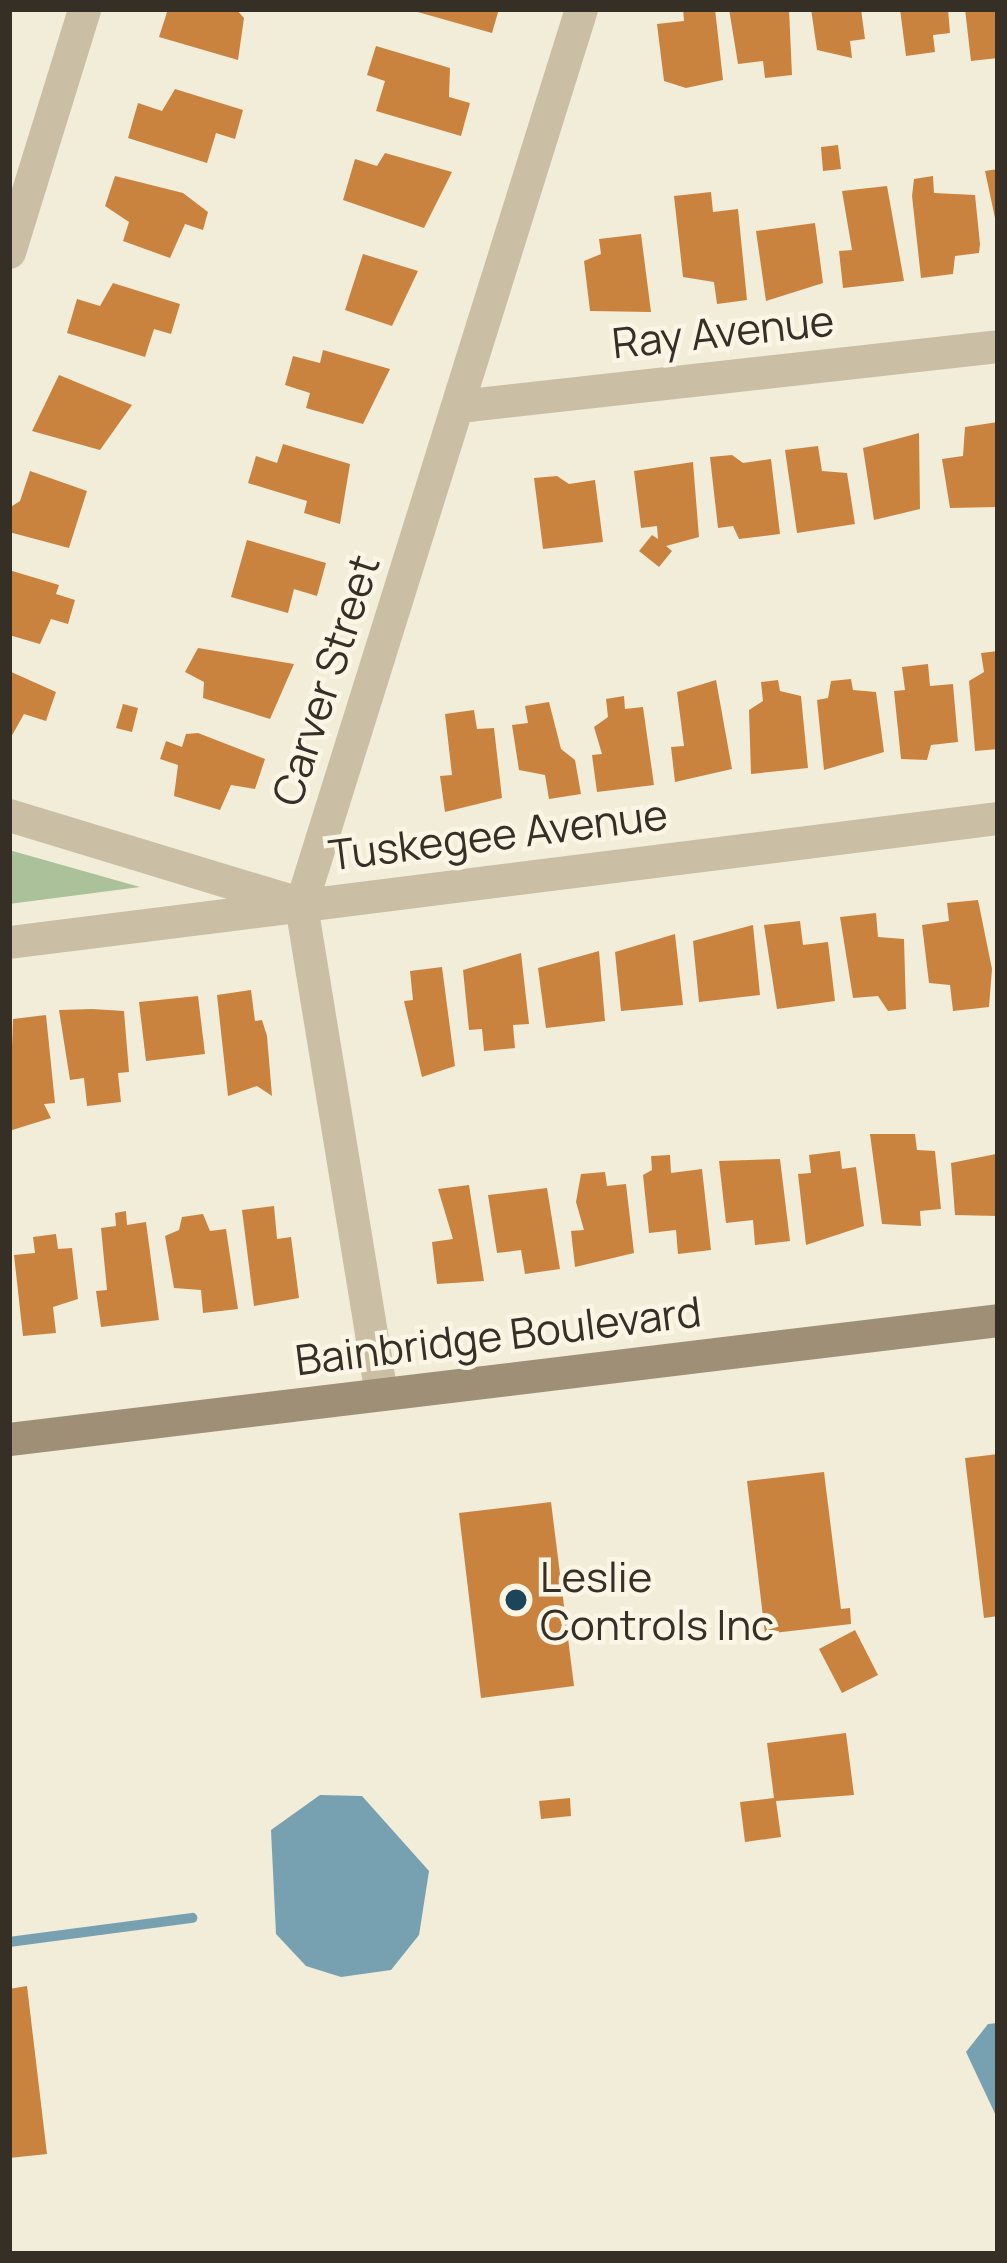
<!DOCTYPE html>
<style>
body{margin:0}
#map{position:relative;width:1007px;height:2263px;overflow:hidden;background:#f2edd9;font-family:Manrope,sans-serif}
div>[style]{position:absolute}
.green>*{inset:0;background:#aac199}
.water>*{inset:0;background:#77a0b0}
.stream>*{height:10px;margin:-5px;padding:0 5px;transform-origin:5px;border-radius:5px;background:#77a0b0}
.building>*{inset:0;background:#ca833f}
.minor>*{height:33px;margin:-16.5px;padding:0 16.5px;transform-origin:16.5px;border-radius:16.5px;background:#cabfa5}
.secondary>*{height:33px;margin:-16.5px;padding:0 16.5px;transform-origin:16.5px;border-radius:16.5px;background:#9e8f76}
.dots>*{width:33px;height:33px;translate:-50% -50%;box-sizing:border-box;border:6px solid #faf5e5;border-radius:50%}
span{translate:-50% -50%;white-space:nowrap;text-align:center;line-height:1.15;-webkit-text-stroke:9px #faf5e5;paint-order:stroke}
.street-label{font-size:42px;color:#362f26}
.poi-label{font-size:42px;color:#362f26}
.left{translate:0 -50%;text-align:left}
.frame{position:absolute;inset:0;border:12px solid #362f26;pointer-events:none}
</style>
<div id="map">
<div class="green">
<div style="clip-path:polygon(9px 850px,140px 887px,9px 904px)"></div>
</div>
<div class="water">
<div style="clip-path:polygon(320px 1795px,362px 1796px,429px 1871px,419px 1935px,391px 1970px,341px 1977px,306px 1966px,276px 1934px,271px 1830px)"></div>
<div style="clip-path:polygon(998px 2023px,998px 2120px,966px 2052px,988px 2024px)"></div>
</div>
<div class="stream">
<div style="left:9px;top:1942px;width:185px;rotate:-7.5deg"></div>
</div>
<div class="building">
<div style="clip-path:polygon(168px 9px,236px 9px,244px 18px,238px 60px,159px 37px)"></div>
<div style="clip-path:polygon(407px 9px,499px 9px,492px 33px)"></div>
<div style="clip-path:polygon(683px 9px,715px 9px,723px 80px,686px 88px,664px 81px,657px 24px,684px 21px)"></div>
<div style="clip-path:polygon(729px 9px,789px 9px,792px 75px,765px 78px,763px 61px,738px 64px)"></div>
<div style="clip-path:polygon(811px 9px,861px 9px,865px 39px,850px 41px,852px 58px,817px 50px)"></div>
<div style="clip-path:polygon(900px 9px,948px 9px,950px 33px,933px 35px,935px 52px,906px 56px)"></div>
<div style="clip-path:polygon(965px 9px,998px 9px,998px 58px,971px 61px)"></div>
<div style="clip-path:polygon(376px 46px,450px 68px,449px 97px,470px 103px,461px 136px,376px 111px,385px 81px,367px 75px)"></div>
<div style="clip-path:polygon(175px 89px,243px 110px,235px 139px,216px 133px,207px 163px,128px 138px,138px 103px,162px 111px)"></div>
<div style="clip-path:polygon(838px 145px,841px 169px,823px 171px,821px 147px)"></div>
<div style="clip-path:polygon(385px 153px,452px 172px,424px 228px,343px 200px,355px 159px,377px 166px)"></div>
<div style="clip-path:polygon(998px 169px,998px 218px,995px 218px,985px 171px)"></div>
<div style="clip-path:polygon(115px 176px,183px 193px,208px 212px,203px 230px,185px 224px,170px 258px,123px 241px,129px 222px,105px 206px)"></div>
<div style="clip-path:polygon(933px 176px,934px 193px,975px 195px,980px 244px,979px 253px,955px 256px,953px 274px,921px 278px,912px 196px,914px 179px)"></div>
<div style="clip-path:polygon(887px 186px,904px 281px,843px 288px,839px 251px,852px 250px,842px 191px)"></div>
<div style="clip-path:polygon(711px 192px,713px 212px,738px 209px,747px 300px,717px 304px,714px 282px,683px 277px,674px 196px)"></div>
<div style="clip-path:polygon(815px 223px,823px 283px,766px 301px,756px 231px)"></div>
<div style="clip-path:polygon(641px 234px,651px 312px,590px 311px,584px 261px,601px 254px,599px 239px)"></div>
<div style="clip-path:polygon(363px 254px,418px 271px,392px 326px,345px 310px)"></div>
<div style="clip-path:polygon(113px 283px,180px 304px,171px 334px,154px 329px,145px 357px,67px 333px,77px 299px,100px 306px)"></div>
<div style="clip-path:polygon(323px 350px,390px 369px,363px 424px,306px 408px,310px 393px,285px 385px,293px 356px,320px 363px)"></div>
<div style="clip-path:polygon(59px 375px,132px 405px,100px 450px,32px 431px)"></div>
<div style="clip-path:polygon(998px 422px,998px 507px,950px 508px,942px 459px,963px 456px,965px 427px)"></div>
<div style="clip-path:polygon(919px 433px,920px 509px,874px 520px,863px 448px)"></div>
<div style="clip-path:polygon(283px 444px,350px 464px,340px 524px,304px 513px,307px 501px,248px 483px,256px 456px,277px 463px)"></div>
<div style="clip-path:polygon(818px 446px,822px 471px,847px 473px,855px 524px,797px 533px,785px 450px)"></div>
<div style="clip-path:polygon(732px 455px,743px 463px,771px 459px,780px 534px,739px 539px,733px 526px,718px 528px,710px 457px)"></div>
<div style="clip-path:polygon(693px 462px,699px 537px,666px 546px,672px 551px,659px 567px,639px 551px,652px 535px,658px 539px,657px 526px,641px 528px,634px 471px)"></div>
<div style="clip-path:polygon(30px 471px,87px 491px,69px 548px,9px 532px,9px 508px,20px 501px)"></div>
<div style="clip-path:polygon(557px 476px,569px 484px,595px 480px,603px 542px,543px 549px,534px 478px)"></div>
<div style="clip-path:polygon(247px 540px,326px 563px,317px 596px,294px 589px,288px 613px,231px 597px)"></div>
<div style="clip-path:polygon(9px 570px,59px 585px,56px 594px,75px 600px,68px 624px,51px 619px,40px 644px,9px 635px)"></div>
<div style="clip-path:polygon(198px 648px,294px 664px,270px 719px,203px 698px,204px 682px,185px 672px)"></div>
<div style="clip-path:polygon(998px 651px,998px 749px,975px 751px,969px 681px,984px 672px,981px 653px)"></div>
<div style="clip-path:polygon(928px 664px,930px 686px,953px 684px,958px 742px,931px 745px,927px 760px,901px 759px,894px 691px,905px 690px,902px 667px)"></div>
<div style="clip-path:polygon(9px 671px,56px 692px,46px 721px,24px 714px,10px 739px)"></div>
<div style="clip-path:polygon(851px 679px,853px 690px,876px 692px,884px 752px,824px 770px,817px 700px,828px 698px,831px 681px)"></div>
<div style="clip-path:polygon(716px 680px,732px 769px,675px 782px,671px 747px,684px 746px,677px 692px)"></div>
<div style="clip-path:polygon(778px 680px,780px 691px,801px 696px,808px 768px,751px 774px,749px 710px,763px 701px,761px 682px)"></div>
<div style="clip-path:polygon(624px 696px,625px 709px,643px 707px,654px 785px,597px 792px,592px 755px,602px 754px,594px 727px,608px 717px,606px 699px)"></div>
<div style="clip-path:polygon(549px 702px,561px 749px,575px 760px,581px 794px,549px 799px,545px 775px,519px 770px,512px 725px,528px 723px,525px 706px)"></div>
<div style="clip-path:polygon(123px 704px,138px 708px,132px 732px,116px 728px)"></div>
<div style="clip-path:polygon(474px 710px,477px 729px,494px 728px,502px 798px,445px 812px,440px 776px,452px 775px,445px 714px)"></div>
<div style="clip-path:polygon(198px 733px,265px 759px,255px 789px,231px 785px,220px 810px,174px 796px,178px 765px,160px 759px,166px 741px,182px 747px,186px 734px)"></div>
<div style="clip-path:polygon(978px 900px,992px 969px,989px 1007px,953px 1011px,950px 985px,929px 983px,922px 925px,949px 921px,947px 903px)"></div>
<div style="clip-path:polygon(876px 913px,878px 937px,904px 939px,906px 1009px,888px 1011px,878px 996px,853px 998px,840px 917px)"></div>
<div style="clip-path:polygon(800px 921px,803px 945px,828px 942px,835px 1001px,777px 1009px,764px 925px)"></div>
<div style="clip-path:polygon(753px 925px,760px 995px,699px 1002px,693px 941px)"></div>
<div style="clip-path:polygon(675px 934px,683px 1005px,621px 1011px,615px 952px)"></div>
<div style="clip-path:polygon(599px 951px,605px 1021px,546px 1028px,538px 968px)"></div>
<div style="clip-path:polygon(521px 953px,529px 1024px,513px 1025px,515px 1048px,484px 1051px,482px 1029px,469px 1030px,463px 970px)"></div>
<div style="clip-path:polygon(442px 967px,455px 1066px,422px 1077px,404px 1001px,413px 1000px,410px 971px)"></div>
<div style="clip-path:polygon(251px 990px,255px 1021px,262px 1020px,267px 1036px,272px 1096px,257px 1086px,228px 1096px,217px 995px)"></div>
<div style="clip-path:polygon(198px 996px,205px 1054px,146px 1061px,139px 1002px)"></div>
<div style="clip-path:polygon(92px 1009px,124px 1011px,129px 1072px,118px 1073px,121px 1102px,87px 1106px,84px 1078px,70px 1080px,59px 1010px)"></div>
<div style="clip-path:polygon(46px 1015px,55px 1103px,44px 1104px,51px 1118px,9px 1131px,13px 1019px)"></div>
<div style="clip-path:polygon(870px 1134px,915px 1134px,917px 1150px,935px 1151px,941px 1209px,920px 1211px,921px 1226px,882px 1224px)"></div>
<div style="clip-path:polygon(840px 1151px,842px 1169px,856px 1167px,864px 1226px,806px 1245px,798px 1174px,811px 1173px,809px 1155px)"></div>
<div style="clip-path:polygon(996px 1154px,998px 1216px,955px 1215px,951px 1163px)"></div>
<div style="clip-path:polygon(670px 1155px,671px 1173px,702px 1169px,711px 1250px,678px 1254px,676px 1230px,649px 1233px,643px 1175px,652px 1170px,651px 1156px)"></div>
<div style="clip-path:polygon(780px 1159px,790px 1241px,755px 1245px,753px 1220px,726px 1223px,719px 1161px)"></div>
<div style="clip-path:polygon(605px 1172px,607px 1186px,626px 1184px,634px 1253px,575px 1267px,571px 1231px,584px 1230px,576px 1202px,581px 1174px)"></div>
<div style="clip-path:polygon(469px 1185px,484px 1281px,437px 1284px,432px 1242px,453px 1239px,438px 1189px)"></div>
<div style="clip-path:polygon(547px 1188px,560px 1269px,525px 1274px,521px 1250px,497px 1253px,488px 1195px)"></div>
<div style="clip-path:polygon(274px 1206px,277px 1239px,291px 1237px,299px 1298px,254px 1306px,242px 1210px)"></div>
<div style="clip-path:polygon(126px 1211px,127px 1225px,146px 1222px,159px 1320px,101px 1327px,96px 1291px,107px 1290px,101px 1228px,116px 1226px,115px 1213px)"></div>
<div style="clip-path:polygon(203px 1214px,210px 1231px,226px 1229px,238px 1309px,203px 1313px,201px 1290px,174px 1288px,165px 1236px,179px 1230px,182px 1217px)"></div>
<div style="clip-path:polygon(56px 1234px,58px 1249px,72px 1248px,78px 1299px,53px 1307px,56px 1333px,23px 1336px,14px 1255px,35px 1253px,33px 1237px)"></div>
<div style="clip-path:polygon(998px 1454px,998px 1616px,984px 1618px,965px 1458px)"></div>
<div style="clip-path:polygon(824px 1472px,841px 1609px,850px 1608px,851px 1624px,765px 1634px,747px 1481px)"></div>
<div style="clip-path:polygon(551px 1502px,574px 1686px,481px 1698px,459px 1513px)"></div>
<div style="clip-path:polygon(855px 1630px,878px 1675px,842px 1693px,819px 1649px)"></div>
<div style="clip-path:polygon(846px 1733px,854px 1795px,776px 1801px,781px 1837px,745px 1842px,740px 1802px,774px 1798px,767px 1743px)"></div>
<div style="clip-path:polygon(570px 1798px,571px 1816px,541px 1819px,539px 1801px)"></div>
<div style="clip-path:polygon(27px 1986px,47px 2154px,9px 2158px,9px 1989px)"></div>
</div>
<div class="minor">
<div style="left:9px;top:252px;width:254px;rotate:-72.8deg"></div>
<div style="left:459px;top:406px;width:542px;rotate:-6.35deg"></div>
<div style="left:9px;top:815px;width:292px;rotate:16.9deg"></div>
<div style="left:9px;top:942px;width:997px;rotate:-7.15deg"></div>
<div style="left:381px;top:1394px;width:496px;rotate:-99.3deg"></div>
<div style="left:301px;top:904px;width:938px;rotate:-72.63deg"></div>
</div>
<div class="secondary">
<div style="left:9px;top:1439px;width:996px;rotate:-6.86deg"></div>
</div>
<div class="dots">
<div style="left:516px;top:1600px;background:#1b4558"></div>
</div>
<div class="street-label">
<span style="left:723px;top:331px;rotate:-6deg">Ray Avenue</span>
<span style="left:325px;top:680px;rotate:-72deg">Carver Street</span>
<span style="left:498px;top:834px;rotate:-7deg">Tuskegee Avenue</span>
<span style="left:498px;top:1335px;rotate:-7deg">Bainbridge Boulevard</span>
</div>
<div class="poi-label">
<span class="left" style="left:540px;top:1600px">Leslie<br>Controls Inc</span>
</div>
<div class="frame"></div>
</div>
